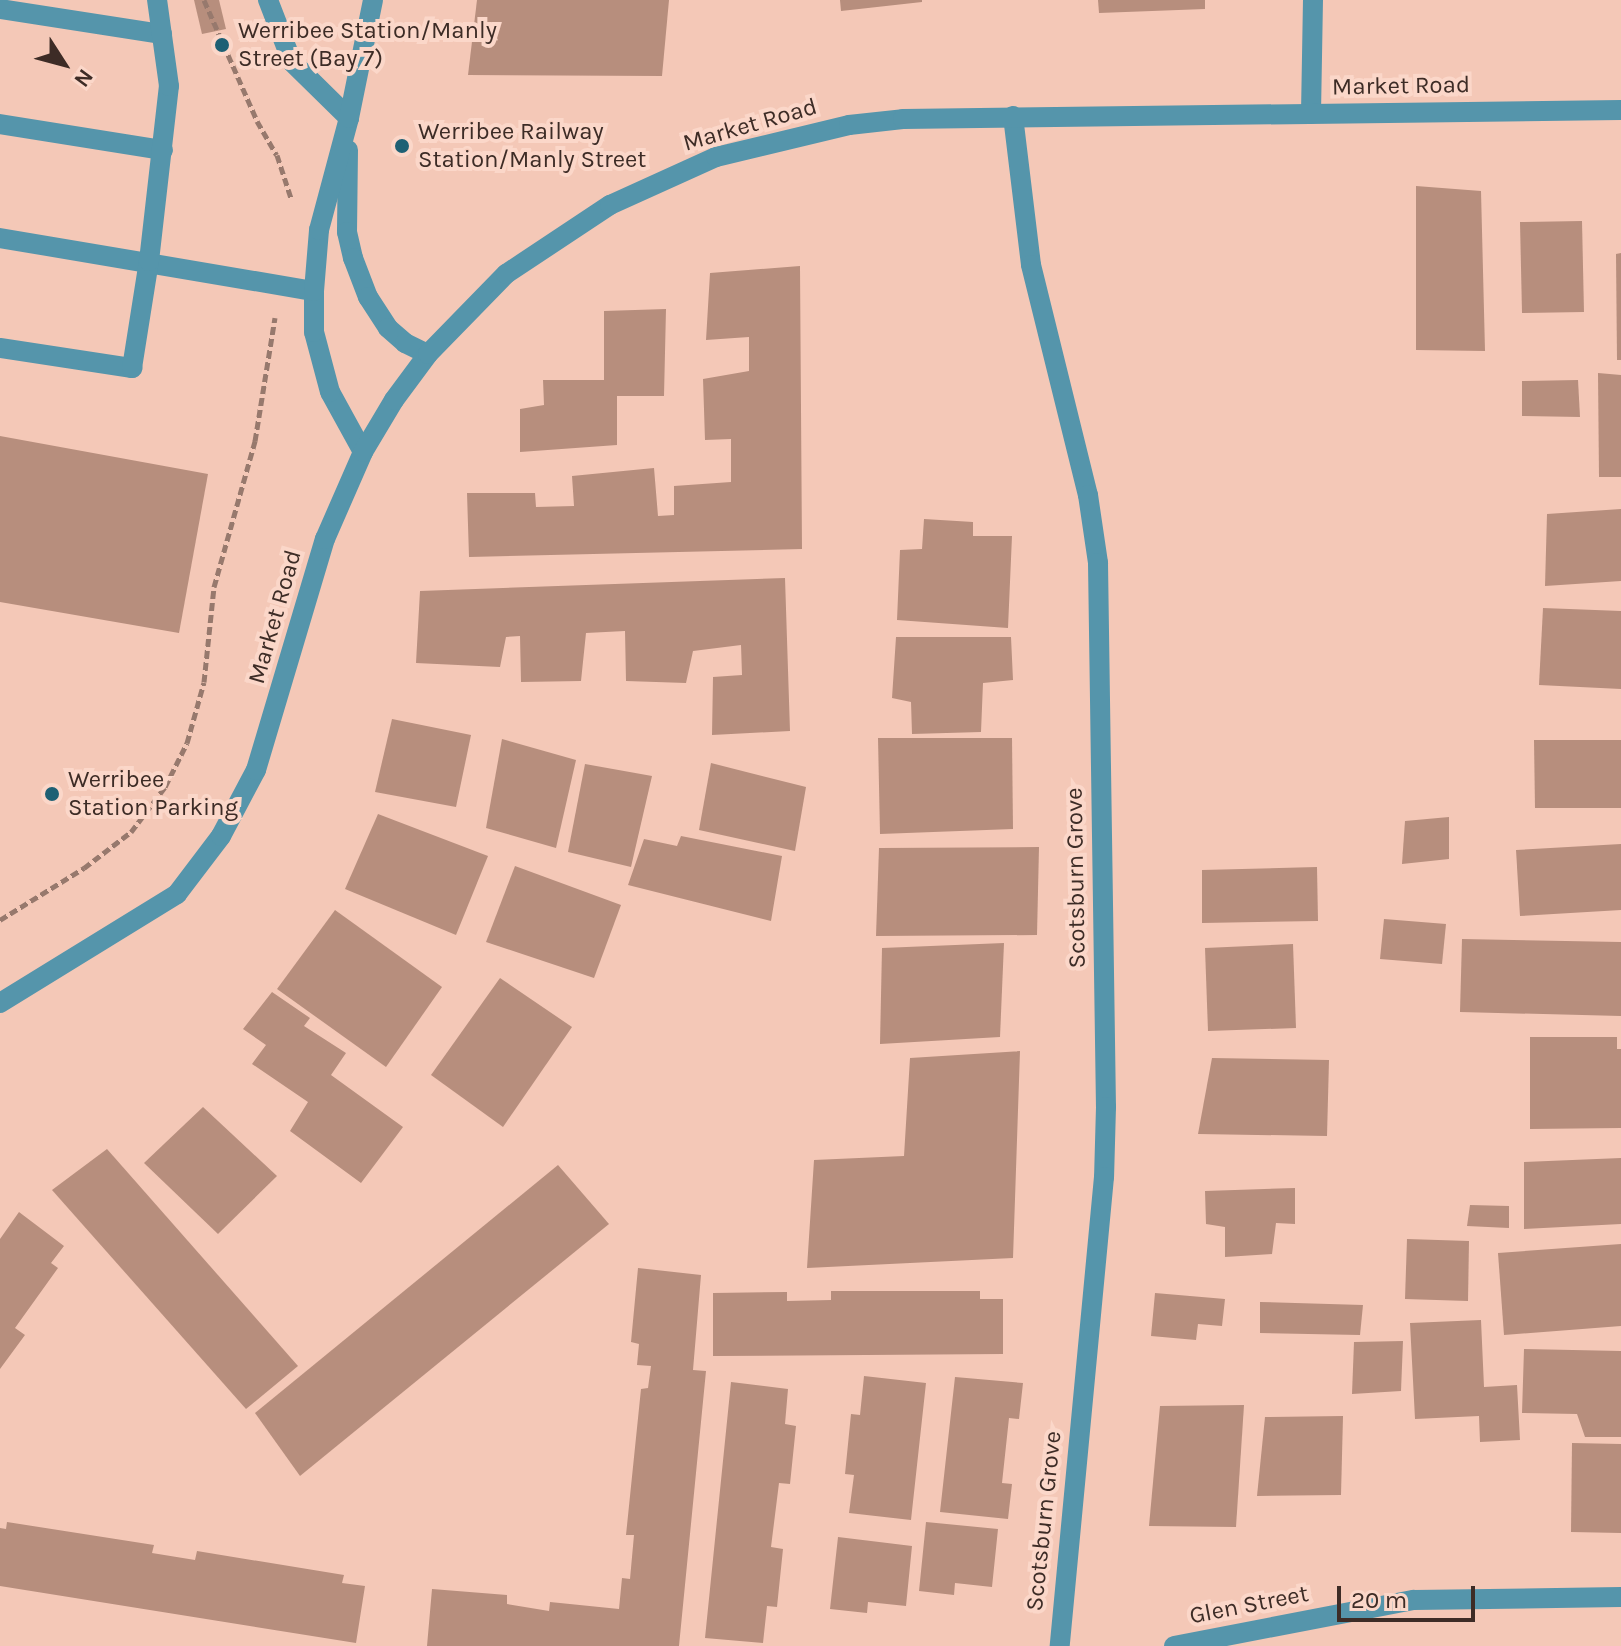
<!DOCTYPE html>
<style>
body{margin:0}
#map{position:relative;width:1621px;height:1646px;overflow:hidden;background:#f4c8b7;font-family:Karla,sans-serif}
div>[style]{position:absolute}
.building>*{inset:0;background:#b78e7d}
.path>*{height:5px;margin-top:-2.5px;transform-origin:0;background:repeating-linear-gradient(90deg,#97796d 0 8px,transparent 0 12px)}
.minor>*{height:20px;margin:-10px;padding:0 10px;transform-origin:10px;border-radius:10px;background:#5595ab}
.dots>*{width:22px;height:22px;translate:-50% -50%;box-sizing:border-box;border:4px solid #fbd7c9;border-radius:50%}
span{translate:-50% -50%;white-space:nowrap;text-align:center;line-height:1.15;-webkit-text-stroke:8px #fbd7c9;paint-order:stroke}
.poi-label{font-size:24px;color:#3d2c26}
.left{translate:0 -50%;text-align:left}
.street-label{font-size:24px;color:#3d2c26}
.north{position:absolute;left:24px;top:24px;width:80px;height:80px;-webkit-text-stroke:6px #fbd7c9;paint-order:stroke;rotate:126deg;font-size:22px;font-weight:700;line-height:32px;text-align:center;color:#3d2c26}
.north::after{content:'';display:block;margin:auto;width:28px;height:36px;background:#3d2c26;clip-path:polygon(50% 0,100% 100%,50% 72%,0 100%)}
.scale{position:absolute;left:1337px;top:1586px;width:138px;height:36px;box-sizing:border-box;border:4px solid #3d2c26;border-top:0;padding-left:10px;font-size:24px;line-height:28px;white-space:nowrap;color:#3d2c26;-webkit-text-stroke:6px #fbd7c9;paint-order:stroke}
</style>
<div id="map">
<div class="building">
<div style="clip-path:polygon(194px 0,219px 0,226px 29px,202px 34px)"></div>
<div style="clip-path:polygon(477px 0,669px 0,662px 76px,468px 75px)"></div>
<div style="clip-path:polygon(840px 0,922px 0,922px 2px,841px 11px)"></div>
<div style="clip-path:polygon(1098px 0,1205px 0,1205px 9px,1099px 13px)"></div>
<div style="clip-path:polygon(1416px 186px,1481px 191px,1485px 351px,1416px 350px)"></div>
<div style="clip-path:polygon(1582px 221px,1584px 312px,1522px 313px,1520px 222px)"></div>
<div style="clip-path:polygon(1621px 253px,1621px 360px,1617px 360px,1616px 254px)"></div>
<div style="clip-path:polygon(800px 266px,802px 549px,469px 557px,467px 493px,535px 493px,536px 507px,574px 506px,572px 476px,654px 468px,658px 516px,674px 515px,674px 486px,731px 482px,731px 439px,705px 440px,703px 379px,749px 371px,749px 337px,706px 340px,710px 273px)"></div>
<div style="clip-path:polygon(666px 309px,664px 396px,617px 396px,617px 445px,520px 452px,520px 409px,544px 405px,543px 380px,604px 380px,604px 311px)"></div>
<div style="clip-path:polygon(1598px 373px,1621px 375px,1621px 477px,1599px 477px)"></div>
<div style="clip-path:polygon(1578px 380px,1580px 417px,1522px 416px,1522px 381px)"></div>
<div style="clip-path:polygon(0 436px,208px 474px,179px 633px,0 602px)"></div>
<div style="clip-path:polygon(1621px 509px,1621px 581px,1545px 586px,1547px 514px)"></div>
<div style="clip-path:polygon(924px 519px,973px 522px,973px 536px,1012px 536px,1008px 628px,897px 620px,900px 550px,922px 549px)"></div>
<div style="clip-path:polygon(785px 578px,790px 731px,712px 735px,713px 677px,742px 675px,741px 645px,693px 651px,686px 683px,626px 681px,625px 631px,586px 633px,581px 681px,521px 682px,520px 636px,506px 637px,500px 667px,416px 663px,420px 591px)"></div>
<div style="clip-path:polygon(1543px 608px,1621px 611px,1621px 689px,1539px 685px)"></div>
<div style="clip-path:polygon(896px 637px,1011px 637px,1013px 680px,983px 683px,981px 732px,912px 734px,911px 702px,892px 698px)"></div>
<div style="clip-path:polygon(392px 719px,471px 735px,456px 807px,375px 792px)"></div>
<div style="clip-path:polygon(878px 738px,1012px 738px,1013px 829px,880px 834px)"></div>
<div style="clip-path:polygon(502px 739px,576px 760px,556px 848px,486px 828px)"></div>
<div style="clip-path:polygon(1534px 740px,1621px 740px,1621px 808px,1535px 808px)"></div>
<div style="clip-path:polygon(711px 763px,806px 787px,795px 851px,699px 830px)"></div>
<div style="clip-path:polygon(585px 764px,652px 776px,631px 867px,568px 852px)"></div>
<div style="clip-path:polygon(378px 814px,488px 856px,456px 935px,345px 889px)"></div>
<div style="clip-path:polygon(1449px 817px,1449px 859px,1402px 864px,1405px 821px)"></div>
<div style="clip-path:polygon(681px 836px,782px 856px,771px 921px,628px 885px,644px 839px,677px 846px)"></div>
<div style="clip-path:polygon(1621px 844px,1621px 910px,1520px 916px,1516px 850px)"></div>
<div style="clip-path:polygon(1039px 847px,1037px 935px,876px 936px,879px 848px)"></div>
<div style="clip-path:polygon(515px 866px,621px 905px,594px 978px,486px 942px)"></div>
<div style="clip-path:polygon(1317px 867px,1318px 921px,1202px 923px,1202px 870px)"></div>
<div style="clip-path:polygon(335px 910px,442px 987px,386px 1067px,277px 989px)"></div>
<div style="clip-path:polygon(1384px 919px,1446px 924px,1442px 964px,1380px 959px)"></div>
<div style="clip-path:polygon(1462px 939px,1621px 942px,1621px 1016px,1460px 1012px)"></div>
<div style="clip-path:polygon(1004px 943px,1000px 1037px,880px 1044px,882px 948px)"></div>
<div style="clip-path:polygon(1293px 944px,1296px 1028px,1208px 1031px,1205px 948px)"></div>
<div style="clip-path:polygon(500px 978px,572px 1027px,503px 1127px,431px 1075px)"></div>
<div style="clip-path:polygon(272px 992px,310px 1018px,304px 1026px,346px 1053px,331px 1075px,403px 1127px,361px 1183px,290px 1131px,308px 1102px,252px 1064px,266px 1045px,243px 1029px)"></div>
<div style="clip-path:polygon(1530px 1037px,1617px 1037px,1617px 1049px,1621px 1049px,1621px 1128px,1530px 1129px)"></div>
<div style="clip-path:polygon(1020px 1051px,1013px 1258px,807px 1268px,814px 1160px,904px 1156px,910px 1058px)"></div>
<div style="clip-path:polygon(1212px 1058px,1329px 1060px,1327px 1136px,1198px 1134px)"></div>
<div style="clip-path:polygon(203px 1107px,277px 1176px,218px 1234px,144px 1163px)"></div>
<div style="clip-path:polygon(107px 1149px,298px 1366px,246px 1409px,52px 1190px)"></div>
<div style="clip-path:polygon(1621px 1158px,1621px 1224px,1524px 1229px,1524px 1162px)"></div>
<div style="clip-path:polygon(558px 1165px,609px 1224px,300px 1476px,255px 1413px)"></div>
<div style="clip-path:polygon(1295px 1188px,1295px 1224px,1276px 1223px,1272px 1254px,1225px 1257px,1225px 1227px,1206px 1224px,1205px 1191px)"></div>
<div style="clip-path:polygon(1470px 1205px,1509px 1206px,1509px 1228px,1467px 1226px)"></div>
<div style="clip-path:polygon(19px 1212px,64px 1246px,51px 1263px,58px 1268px,15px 1328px,25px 1335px,0 1369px,0 1239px)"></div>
<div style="clip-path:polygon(1407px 1239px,1469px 1241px,1468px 1301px,1405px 1299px)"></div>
<div style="clip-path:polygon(1621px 1244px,1621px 1326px,1504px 1335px,1498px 1253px)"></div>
<div style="clip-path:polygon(638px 1268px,701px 1275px,693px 1370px,706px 1371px,679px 1646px,427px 1646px,432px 1589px,507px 1595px,507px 1604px,549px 1611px,550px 1602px,619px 1609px,622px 1578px,630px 1579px,634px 1535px,626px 1535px,641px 1389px,648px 1388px,651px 1366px,637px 1365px,639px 1344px,631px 1342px)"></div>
<div style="clip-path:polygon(831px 1291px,980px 1291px,980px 1299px,1003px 1299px,1003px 1354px,713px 1356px,713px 1293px,787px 1292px,787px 1301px,831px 1300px)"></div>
<div style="clip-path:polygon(1155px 1293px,1225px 1299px,1222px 1326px,1198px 1324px,1196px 1340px,1151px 1336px)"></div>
<div style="clip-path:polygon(1260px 1302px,1363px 1305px,1360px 1335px,1260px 1333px)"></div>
<div style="clip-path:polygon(1481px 1320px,1484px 1387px,1517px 1385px,1520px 1440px,1480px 1442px,1479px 1416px,1415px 1419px,1410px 1323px)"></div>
<div style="clip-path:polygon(1403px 1341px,1401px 1391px,1352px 1394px,1354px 1342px)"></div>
<div style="clip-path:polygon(1524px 1349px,1621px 1351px,1621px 1437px,1585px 1437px,1577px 1414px,1522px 1413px)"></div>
<div style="clip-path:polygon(864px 1376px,926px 1383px,911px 1520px,849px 1513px,854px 1475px,845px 1474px,851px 1414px,860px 1415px)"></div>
<div style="clip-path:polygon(955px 1377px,1023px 1383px,1019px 1419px,1009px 1418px,1002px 1483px,1012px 1484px,1008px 1519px,940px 1512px)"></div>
<div style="clip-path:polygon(731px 1382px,788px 1389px,785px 1424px,796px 1426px,790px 1484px,779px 1483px,771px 1547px,783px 1549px,777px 1607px,767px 1606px,763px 1643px,705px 1638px)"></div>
<div style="clip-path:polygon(1244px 1405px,1236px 1527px,1149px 1526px,1160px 1406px)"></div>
<div style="clip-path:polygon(1343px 1416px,1341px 1495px,1257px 1496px,1265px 1417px)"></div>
<div style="clip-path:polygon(1572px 1443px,1621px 1444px,1621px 1533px,1571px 1532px)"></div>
<div style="clip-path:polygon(7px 1522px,154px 1545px,152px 1553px,195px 1560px,197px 1551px,344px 1575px,342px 1583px,365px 1586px,356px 1643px,0 1586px,0 1528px,6px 1529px)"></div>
<div style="clip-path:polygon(926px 1522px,998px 1529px,992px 1587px,955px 1583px,954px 1595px,919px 1591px)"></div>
<div style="clip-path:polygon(838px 1537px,912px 1546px,906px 1606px,868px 1602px,867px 1613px,830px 1609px)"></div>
</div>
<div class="path">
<div style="left:204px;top:0;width:132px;rotate:66.3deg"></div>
<div style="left:257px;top:121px;width:39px;rotate:60deg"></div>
<div style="left:277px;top:155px;width:45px;rotate:72deg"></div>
<div style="left:0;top:920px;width:99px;rotate:-31.8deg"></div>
<div style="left:84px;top:868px;width:59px;rotate:-37.5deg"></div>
<div style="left:131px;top:832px;width:56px;rotate:-52.9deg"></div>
<div style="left:165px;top:787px;width:49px;rotate:-63.4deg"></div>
<div style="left:187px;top:743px;width:63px;rotate:-74.4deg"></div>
<div style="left:204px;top:682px;width:96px;rotate:-84deg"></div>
<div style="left:214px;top:587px;width:152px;rotate:-74.3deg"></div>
<div style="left:255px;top:441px;width:125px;rotate:-80.8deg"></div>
</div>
<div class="minor">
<div style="left:268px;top:0;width:66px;rotate:68.8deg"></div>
<div style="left:292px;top:62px;width:80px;rotate:44.5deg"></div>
<div style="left:0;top:9px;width:164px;rotate:8.8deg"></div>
<div style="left:1311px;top:114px;width:114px;rotate:-89deg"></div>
<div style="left:1013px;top:116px;width:150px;rotate:83.1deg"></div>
<div style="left:1031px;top:265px;width:237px;rotate:76.1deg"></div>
<div style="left:1088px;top:495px;width:69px;rotate:81.6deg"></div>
<div style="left:1098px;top:563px;width:544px;rotate:89.16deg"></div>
<div style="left:1106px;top:1107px;width:70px;rotate:91.6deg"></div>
<div style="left:1104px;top:1177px;width:471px;rotate:95.4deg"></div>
<div style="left:0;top:124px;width:165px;rotate:9.1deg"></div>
<div style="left:348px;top:150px;width:82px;rotate:90.7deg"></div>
<div style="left:347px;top:232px;width:27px;rotate:77deg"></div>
<div style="left:353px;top:258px;width:42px;rotate:69deg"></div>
<div style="left:368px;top:297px;width:37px;rotate:57deg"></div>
<div style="left:388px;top:328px;width:23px;rotate:41deg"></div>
<div style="left:405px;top:343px;width:25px;rotate:26deg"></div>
<div style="left:0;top:238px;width:318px;rotate:9.6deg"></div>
<div style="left:0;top:348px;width:134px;rotate:8.6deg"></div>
<div style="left:132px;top:368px;width:108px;rotate:-81deg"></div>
<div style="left:149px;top:261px;width:176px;rotate:-83.5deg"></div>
<div style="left:169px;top:86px;width:87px;rotate:-97.9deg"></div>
<div style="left:363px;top:452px;width:68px;rotate:-118.8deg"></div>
<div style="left:330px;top:392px;width:62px;rotate:-104.9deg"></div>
<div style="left:314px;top:332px;width:41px;rotate:-90deg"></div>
<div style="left:314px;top:291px;width:61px;rotate:-85.3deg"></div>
<div style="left:319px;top:230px;width:116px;rotate:-75deg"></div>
<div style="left:349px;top:118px;width:120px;rotate:-78.5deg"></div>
<div style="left:0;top:1003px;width:208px;rotate:-31.6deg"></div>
<div style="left:177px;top:894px;width:73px;rotate:-52.8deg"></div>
<div style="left:221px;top:836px;width:75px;rotate:-62.1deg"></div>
<div style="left:256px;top:770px;width:241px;rotate:-73.4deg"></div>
<div style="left:325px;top:539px;width:95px;rotate:-66.4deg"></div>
<div style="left:363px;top:452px;width:61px;rotate:-59.2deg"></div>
<div style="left:394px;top:400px;width:57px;rotate:-53.5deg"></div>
<div style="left:428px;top:354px;width:112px;rotate:-45.7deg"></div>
<div style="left:506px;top:274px;width:125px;rotate:-33.6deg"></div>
<div style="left:610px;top:205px;width:116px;rotate:-24.4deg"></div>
<div style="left:716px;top:157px;width:137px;rotate:-13.5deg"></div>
<div style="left:849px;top:125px;width:54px;rotate:-6.3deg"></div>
<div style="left:903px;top:119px;width:718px;rotate:-0.72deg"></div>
<div style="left:1174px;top:1646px;width:244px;rotate:-10.9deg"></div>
<div style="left:1414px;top:1600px;width:207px;rotate:-0.8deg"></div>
</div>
<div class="dots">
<div style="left:222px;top:45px;background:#1e6074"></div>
<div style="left:402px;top:146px;background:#1e6074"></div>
<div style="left:52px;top:794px;background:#1e6074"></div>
</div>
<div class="poi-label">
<span class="left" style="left:238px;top:45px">Werribee Station/Manly<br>Street (Bay 7)</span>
<span class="left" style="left:418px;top:146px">Werribee Railway<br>Station/Manly Street</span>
<span class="left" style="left:68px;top:794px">Werribee<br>Station Parking</span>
</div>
<div class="street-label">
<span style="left:1401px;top:86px;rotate:-1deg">Market Road</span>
<span style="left:750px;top:125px;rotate:-16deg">Market Road</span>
<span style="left:275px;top:617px;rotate:-74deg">Market Road</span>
<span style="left:1076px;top:878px;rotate:-91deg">Scotsburn Grove</span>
<span style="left:1044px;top:1521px;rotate:-84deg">Scotsburn Grove</span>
<span style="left:1249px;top:1605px;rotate:-11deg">Glen Street</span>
</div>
<div class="north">N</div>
<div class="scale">20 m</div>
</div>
